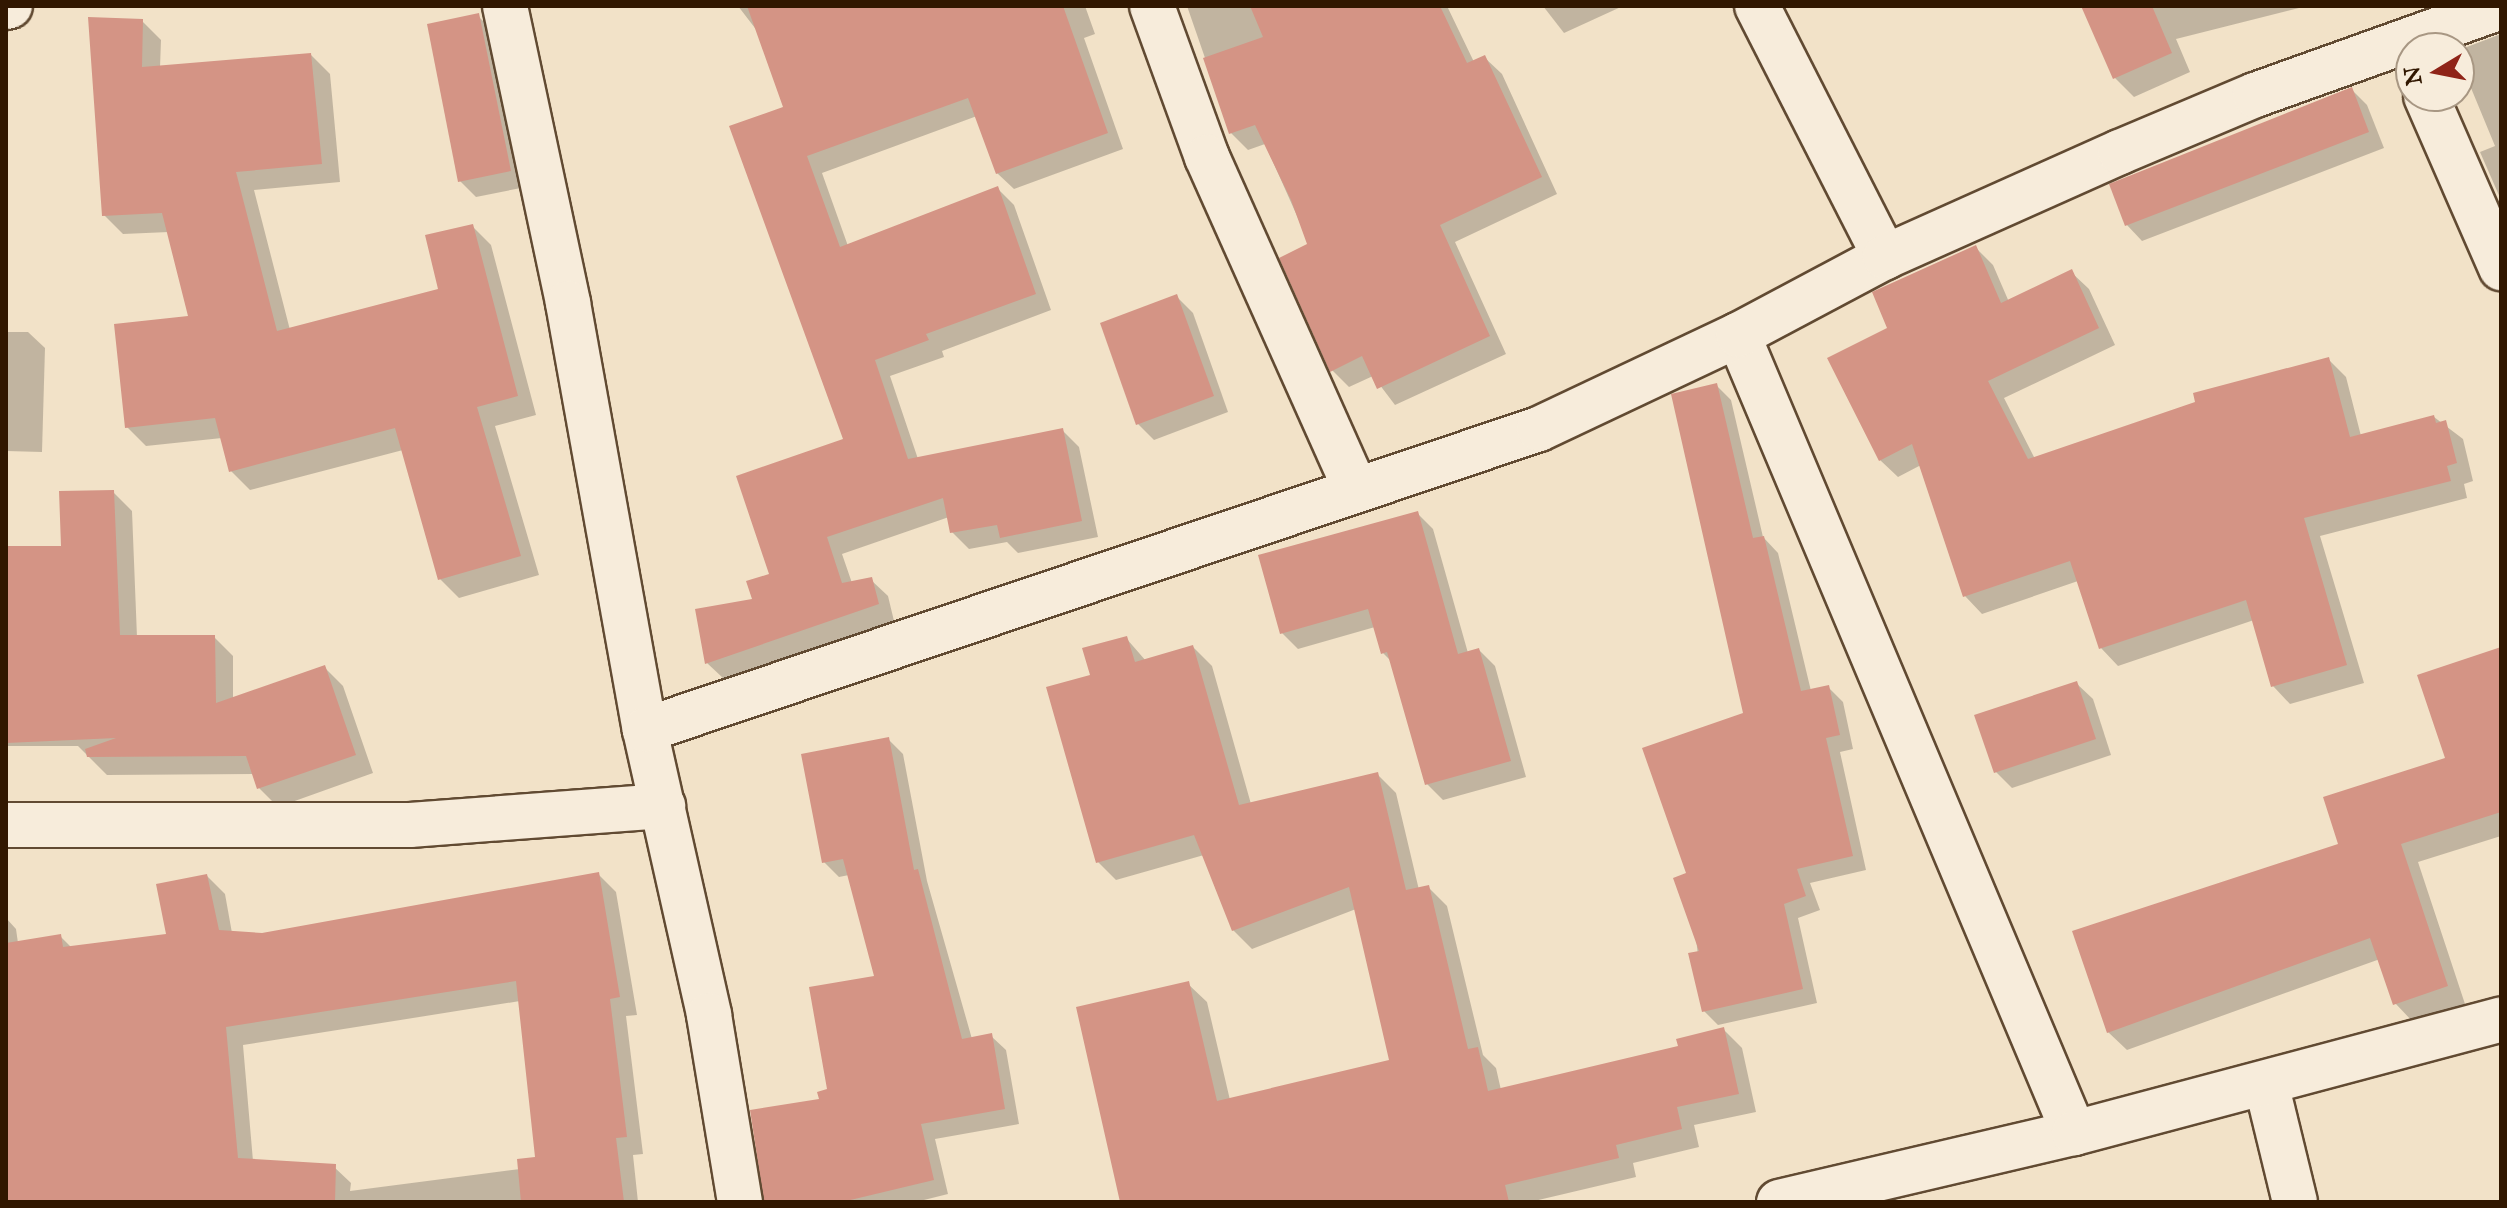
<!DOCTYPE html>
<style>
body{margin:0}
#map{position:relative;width:2507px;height:1208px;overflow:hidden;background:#f2e2c8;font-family:"IM FELL Great Primer",serif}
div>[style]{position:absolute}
.shadow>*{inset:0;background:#0003}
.building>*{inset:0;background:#d49485}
.roads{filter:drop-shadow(2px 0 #614a32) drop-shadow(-2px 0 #614a32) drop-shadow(0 2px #614a32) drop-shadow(0 -2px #614a32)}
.minor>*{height:44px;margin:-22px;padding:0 22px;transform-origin:22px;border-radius:22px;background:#f7ecdb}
span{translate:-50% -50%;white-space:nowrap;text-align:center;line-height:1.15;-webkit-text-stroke:8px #f7ecdb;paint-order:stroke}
.frame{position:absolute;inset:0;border:8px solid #311700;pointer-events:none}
.north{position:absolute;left:2395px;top:32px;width:80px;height:80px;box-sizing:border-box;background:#f7ecdb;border:2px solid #a89783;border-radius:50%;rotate:260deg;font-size:22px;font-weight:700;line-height:32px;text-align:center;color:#311700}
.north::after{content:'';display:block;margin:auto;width:28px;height:36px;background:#8f2418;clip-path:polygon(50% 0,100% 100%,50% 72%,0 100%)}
</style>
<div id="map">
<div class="shadow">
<div style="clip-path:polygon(738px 6px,1085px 6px,1095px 34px,1084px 38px,1123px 149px,1014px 189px,997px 173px,977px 116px,822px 173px,848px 246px,997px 188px,1014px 205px,1051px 310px,942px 351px,944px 357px,890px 376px,918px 459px,1062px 430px,1079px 447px,1098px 537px,1018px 553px,1007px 542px,969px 549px,952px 532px,949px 517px,842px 554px,852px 583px,871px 580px,888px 596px,894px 621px,724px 679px,707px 663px,771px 575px,846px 440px,785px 108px,758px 32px)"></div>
<div style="clip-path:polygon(1187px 6px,1447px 6px,1474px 62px,1485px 58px,1502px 74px,1557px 194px,1455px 242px,1506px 354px,1395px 405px,1373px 376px,1349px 387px,1332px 370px,1310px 245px,1265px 144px,1248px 150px,1231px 133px)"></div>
<div style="clip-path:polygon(1543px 6px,1623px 6px,1564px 33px)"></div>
<div style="clip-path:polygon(2083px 6px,2307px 6px,2176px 39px,2190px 72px,2134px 97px,2115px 78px)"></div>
<div style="clip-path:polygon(478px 16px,494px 32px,526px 187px,476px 197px,460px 181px)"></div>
<div style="clip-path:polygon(142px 21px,161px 40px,160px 68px,311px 55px,330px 74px,340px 182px,254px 190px,290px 330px,441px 291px,472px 226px,491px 245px,536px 415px,495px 426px,539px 575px,459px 598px,440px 579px,403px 450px,250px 490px,231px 471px,222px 438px,146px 446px,127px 427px,191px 318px,169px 232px,123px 234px,104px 215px)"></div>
<div style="clip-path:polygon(2501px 34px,2501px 200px,2480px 152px,2495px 146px,2459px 59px,2459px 50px)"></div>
<div style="clip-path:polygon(2351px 89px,2367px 105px,2384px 148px,2142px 241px,2126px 224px)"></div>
<div style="clip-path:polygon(1975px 247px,1993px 265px,2009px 302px,2071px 272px,2089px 289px,2115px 345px,2004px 398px,2035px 459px,2328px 359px,2346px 377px,2361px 436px,2434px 417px,2463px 439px,2473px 481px,2464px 484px,2467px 498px,2320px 536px,2364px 683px,2290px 704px,2273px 686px,2254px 620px,2118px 666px,2101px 648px,2078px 581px,1982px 614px,1965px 596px,1921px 465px,1898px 477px,1880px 460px,1890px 329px)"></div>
<div style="clip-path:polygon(1177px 297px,1193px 313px,1228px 412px,1154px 440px,1138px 424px)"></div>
<div style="clip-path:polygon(6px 332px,28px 332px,45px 348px,42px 452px,6px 451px)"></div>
<div style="clip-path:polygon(1716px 385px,1731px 400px,1763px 537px,1778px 553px,1811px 691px,1828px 687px,1843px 702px,1853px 749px,1840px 752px,1866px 870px,1810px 883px,1820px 910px,1798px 918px,1817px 1003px,1718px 1025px,1704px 1011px,1689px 874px,1745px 714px)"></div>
<div style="clip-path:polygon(113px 492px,132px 511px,137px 637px,214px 637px,233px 656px,233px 699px,324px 667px,343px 686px,373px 773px,278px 807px,259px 788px,254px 774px,107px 775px,78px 746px,6px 746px,6px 548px,63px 548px)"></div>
<div style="clip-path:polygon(1417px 513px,1433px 529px,1468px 653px,1479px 650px,1495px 666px,1526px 777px,1443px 800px,1427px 784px,1393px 663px,1383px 653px,1375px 627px,1298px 649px,1282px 633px)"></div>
<div style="clip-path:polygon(1126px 638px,1146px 661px,1193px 647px,1212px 666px,1251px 804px,1378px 775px,1396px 793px,1419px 890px,1428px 887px,1447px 906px,1483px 1055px,1496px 1068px,1501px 1090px,1680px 1048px,1723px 1029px,1742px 1048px,1756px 1112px,1694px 1125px,1699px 1147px,1633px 1163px,1636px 1177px,1530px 1202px,1122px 1202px,1188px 984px,1207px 1002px,1230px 1100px,1392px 1062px,1356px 909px,1252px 949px,1233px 930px,1204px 855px,1116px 880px,1098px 862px,1093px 676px)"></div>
<div style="clip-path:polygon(2501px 649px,2501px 836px,2418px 862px,2465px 1004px,2413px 1022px,2395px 1003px,2380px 959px,2127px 1050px,2108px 1032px,2447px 759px)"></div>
<div style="clip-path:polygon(2076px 683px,2093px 699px,2111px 755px,2012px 788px,1996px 772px)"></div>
<div style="clip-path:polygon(888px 739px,903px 754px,927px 881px,972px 1039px,991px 1036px,1006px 1050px,1019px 1124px,935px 1139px,948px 1194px,916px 1202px,767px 1202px,829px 1091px,877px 978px,849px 875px,839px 877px,824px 862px)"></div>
<div style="clip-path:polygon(evenodd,598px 874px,616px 892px,637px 1015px,626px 1016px,643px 1154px,633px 1155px,638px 1202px,6px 1202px,6px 918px,16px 929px,18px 943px,60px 936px,72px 948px,169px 936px,207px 876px,225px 894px,232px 933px,262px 935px,598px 874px,520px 1001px,537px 1158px,520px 1169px,350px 1191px,351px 1183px,333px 1166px,253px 1161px,243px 1045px,520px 1001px)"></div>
</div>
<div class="building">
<div style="clip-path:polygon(747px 6px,1063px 6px,1108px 133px,996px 174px,968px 98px,807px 156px,840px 247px,998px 186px,1036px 294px,926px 334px,929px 340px,875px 360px,908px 459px,1063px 428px,1082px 521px,1000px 538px,997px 525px,950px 533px,943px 498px,827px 537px,842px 583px,872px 577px,879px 604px,705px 664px,695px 609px,752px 599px,746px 581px,769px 574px,736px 476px,843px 439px,729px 126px,783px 107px)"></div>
<div style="clip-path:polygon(1250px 6px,1440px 6px,1467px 63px,1485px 55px,1542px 177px,1440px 225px,1490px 336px,1377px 389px,1362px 356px,1330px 372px,1279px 258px,1307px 244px,1291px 200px,1255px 125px,1229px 134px,1203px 58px,1263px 37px)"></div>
<div style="clip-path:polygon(2081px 6px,2152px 6px,2172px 53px,2113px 79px)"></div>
<div style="clip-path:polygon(479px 13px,511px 171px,458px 182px,427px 24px)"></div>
<div style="clip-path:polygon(88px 17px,143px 19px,142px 67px,311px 53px,322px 164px,236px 172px,277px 331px,438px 289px,425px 235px,473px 224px,518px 396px,477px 407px,521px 556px,438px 580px,395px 428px,229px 472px,215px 418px,125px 428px,114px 324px,188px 316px,162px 213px,102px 216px)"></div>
<div style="clip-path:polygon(2352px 87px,2369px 132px,2125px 226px,2109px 184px)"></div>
<div style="clip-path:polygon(1976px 245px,2001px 303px,2072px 269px,2099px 328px,1988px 381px,2028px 459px,2195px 402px,2193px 393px,2329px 357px,2350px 437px,2434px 415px,2436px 423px,2446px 420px,2457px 463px,2447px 466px,2451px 481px,2304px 518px,2347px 665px,2271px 687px,2246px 600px,2099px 649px,2070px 561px,1963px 597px,1912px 444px,1879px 461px,1827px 358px,1887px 328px,1872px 292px)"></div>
<div style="clip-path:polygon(1177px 294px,1214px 396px,1136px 425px,1100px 323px)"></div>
<div style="clip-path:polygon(1717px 383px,1753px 538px,1764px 536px,1801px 691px,1829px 685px,1840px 735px,1826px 738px,1853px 856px,1797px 869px,1806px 896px,1784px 904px,1803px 989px,1702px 1012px,1688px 953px,1699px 951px,1673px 878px,1686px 873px,1642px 748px,1743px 713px,1671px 394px)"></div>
<div style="clip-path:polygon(114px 490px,120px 635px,215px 635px,216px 703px,325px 665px,356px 755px,257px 789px,246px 756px,87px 757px,85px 749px,116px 738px,6px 743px,6px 546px,61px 546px,59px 491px)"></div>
<div style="clip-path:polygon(1418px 511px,1458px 654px,1479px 648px,1511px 761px,1425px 785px,1387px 652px,1381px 654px,1368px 609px,1280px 634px,1258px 555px)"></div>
<div style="clip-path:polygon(1127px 636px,1135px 662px,1193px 645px,1239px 805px,1378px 772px,1406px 890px,1429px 885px,1468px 1049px,1478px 1047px,1488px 1091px,1678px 1046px,1676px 1039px,1724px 1027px,1739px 1094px,1677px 1107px,1682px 1129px,1616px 1145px,1619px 1158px,1505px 1185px,1509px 1202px,1120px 1202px,1076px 1007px,1189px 981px,1217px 1101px,1389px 1060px,1349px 887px,1232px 931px,1194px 835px,1096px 863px,1046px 687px,1090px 675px,1082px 648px)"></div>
<div style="clip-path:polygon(2501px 647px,2501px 812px,2401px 844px,2448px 986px,2393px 1005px,2370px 938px,2107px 1033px,2072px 931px,2338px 844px,2323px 797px,2445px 758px,2417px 675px)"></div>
<div style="clip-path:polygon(2077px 681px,2096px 739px,1994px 773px,1974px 715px)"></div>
<div style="clip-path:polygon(889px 737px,914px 870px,918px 869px,962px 1039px,992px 1033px,1005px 1109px,921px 1124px,934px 1180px,842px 1202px,764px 1202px,750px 1110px,819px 1099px,817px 1092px,827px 1089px,809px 987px,874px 976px,843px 859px,822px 863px,801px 754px)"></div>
<div style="clip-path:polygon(599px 872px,620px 997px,610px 999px,627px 1137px,616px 1138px,624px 1202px,521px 1202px,517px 1159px,535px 1157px,516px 981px,226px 1027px,238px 1158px,336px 1164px,335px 1202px,6px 1202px,6px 943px,61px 934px,63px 947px,166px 934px,156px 884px,207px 874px,219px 930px,262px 933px)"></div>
</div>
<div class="roads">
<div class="minor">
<div style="left:505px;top:6px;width:304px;rotate:78deg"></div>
<div style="left:568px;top:303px;width:434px;rotate:79.8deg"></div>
<div style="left:645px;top:730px;width:292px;rotate:77.3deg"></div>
<div style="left:709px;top:1015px;width:190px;rotate:80.6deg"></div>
<div style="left:1152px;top:6px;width:161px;rotate:70deg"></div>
<div style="left:1207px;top:157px;width:363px;rotate:65.9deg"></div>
<div style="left:1757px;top:6px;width:282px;rotate:63deg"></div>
<div style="left:6px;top:7px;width:4px;rotate:-14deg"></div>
<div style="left:2426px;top:96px;width:188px;rotate:66.4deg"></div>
<div style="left:1738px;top:335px;width:866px;rotate:67.17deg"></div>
<div style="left:645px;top:730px;width:943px;rotate:-18.61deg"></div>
<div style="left:1539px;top:429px;width:220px;rotate:-25.3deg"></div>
<div style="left:1738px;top:335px;width:166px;rotate:-28deg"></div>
<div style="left:1885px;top:257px;width:257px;rotate:-24.1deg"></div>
<div style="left:2120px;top:152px;width:147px;rotate:-22.9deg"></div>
<div style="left:2255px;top:95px;width:261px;rotate:-19.7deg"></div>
<div style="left:6px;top:825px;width:404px"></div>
<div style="left:410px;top:825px;width:254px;rotate:-4.3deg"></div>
<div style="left:2266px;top:1083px;width:122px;rotate:76.3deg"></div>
<div style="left:1779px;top:1202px;width:303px;rotate:-13.2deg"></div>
<div style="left:2074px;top:1133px;width:442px;rotate:-14.9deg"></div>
</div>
</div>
<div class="frame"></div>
<div class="north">N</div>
</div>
